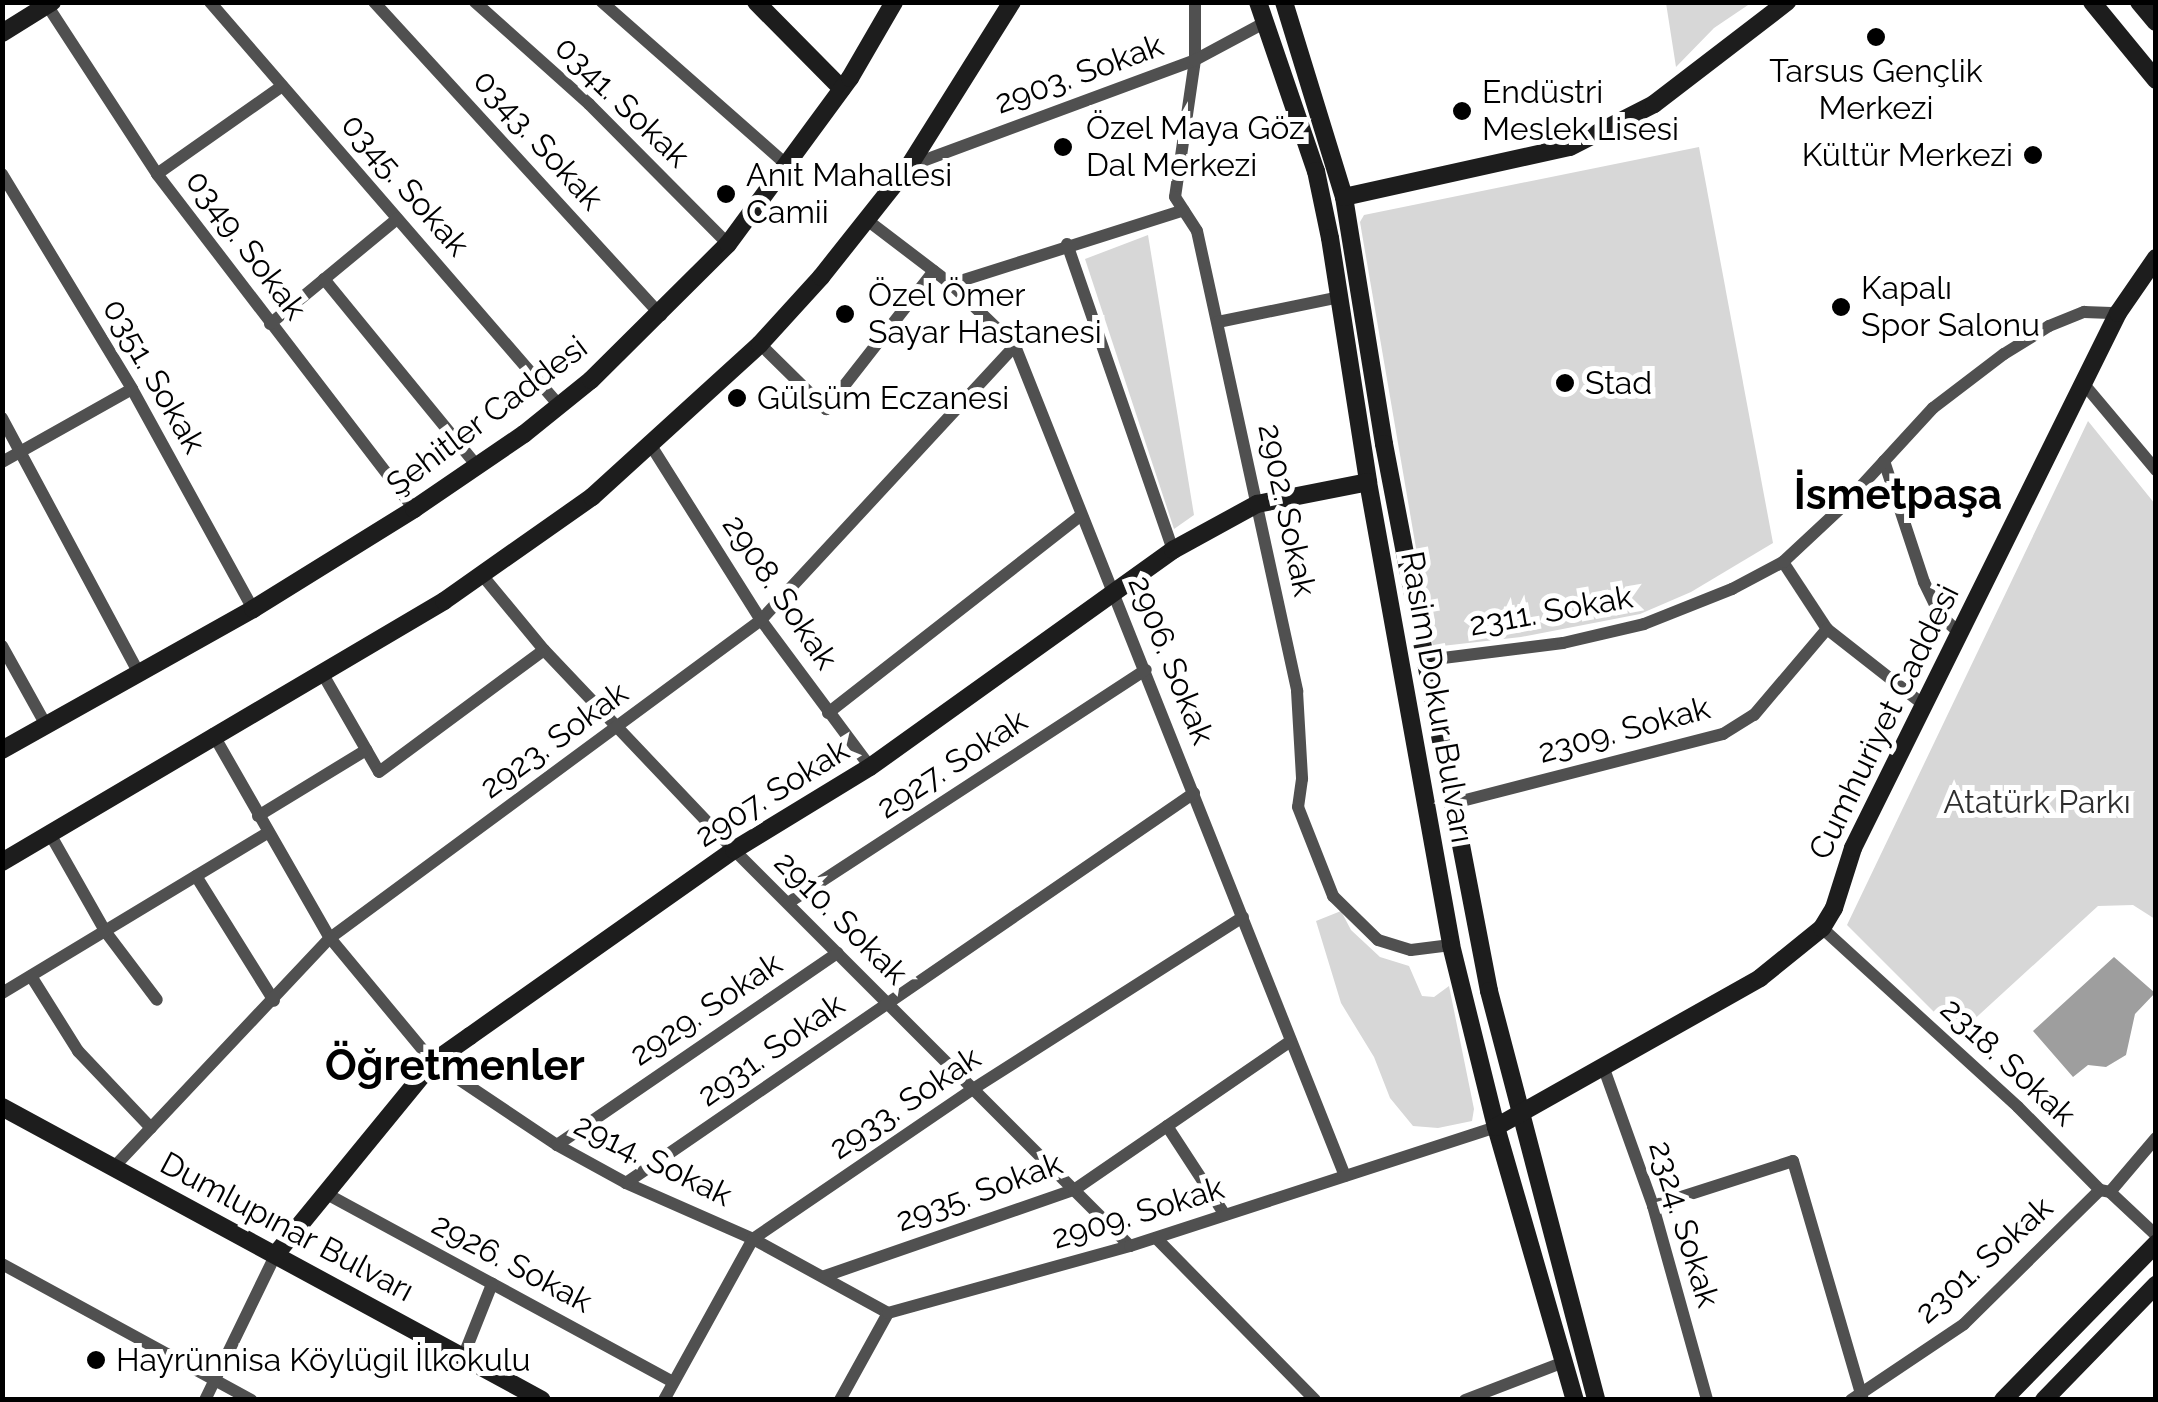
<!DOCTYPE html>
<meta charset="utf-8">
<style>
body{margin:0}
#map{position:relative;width:2158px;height:1402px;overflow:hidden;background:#fff;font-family:Raleway,sans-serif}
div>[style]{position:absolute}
.green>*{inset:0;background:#d7d7d7}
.water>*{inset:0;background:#9e9e9e}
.street>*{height:12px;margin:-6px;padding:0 6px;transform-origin:6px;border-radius:6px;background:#505050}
.secondary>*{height:18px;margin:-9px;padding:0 9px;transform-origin:9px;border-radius:9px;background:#1d1d1d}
.dots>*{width:28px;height:28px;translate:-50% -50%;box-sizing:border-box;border:5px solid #fff;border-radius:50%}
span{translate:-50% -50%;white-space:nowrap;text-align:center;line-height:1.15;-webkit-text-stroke:10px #fff;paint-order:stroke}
.poi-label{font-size:32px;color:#000}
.left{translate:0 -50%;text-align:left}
.right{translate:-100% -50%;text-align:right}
.street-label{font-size:32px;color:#000}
.park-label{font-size:32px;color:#2e2e2e}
.district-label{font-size:42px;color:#000;font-weight:700}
.frame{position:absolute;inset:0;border:5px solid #000;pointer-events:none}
</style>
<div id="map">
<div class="green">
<div style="clip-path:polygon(1666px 3px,1666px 2px,1751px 3px,1714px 28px,1676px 67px)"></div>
<div style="clip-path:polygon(1699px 147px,1773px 543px,1691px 592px,1640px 614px,1521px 637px,1433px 647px,1360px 222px,1364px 215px)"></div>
<div style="clip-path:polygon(1148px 235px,1194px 515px,1174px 529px,1085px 259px)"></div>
<div style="clip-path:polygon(2088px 421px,2155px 504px,2155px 919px,2133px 905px,2098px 906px,1957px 1035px,1847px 925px)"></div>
<div style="clip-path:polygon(1341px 911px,1351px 930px,1380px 957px,1409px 966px,1422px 996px,1434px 997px,1449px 986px,1474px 1109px,1472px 1121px,1438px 1128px,1413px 1126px,1390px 1098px,1374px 1057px,1341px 1003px,1316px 921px)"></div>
</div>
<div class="water">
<div style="clip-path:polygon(2114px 957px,2155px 993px,2135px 1014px,2126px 1055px,2106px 1067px,2088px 1065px,2073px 1077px,2033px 1031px)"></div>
</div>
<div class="street">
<div style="left:210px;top:2px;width:532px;rotate:49.12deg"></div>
<div style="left:374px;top:2px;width:425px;rotate:47.5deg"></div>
<div style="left:475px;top:2px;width:153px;rotate:41.8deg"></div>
<div style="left:589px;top:104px;width:197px;rotate:45.2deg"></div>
<div style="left:602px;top:2px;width:248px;rotate:41.4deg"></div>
<div style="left:1195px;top:2px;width:58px;rotate:90deg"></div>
<div style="left:1195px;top:60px;width:138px;rotate:98.3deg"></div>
<div style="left:1175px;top:197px;width:40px;rotate:57.1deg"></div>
<div style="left:1197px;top:231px;width:471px;rotate:77.7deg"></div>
<div style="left:1297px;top:691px;width:88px;rotate:86.7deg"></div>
<div style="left:1302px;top:779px;width:28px;rotate:98deg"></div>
<div style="left:1298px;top:807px;width:96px;rotate:68.5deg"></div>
<div style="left:1333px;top:896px;width:63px;rotate:44.4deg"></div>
<div style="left:1378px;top:940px;width:34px;rotate:17deg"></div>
<div style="left:1411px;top:950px;width:40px;rotate:-7.1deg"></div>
<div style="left:47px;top:5px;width:202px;rotate:56.9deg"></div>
<div style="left:157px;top:174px;width:422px;rotate:52.5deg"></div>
<div style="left:909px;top:166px;width:305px;rotate:-20.3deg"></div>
<div style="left:1195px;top:60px;width:78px;rotate:-28.2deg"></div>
<div style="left:2px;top:174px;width:251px;rotate:58.8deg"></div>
<div style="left:132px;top:389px;width:251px;rotate:61.2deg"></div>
<div style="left:157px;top:174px;width:153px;rotate:-35.1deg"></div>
<div style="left:867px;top:220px;width:106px;rotate:37.3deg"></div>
<div style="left:951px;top:284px;width:89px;rotate:44.1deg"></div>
<div style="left:1015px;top:346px;width:893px;rotate:68.32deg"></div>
<div style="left:1067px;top:244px;width:324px;rotate:70.9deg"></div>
<div style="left:324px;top:279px;width:242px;rotate:50.7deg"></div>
<div style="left:951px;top:284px;width:244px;rotate:-17.6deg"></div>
<div style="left:1218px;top:322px;width:125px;rotate:-11.6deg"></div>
<div style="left:270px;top:324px;width:165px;rotate:-39.6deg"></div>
<div style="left:760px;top:344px;width:93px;rotate:44.6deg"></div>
<div style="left:826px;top:409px;width:175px;rotate:-52deg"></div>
<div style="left:2083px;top:383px;width:114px;rotate:50deg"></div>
<div style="left:2px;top:418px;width:289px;rotate:61.8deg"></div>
<div style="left:650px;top:444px;width:208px;rotate:57.8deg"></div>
<div style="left:761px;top:620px;width:183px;rotate:53.4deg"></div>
<div style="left:1884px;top:461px;width:127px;rotate:71.7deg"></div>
<div style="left:1924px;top:582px;width:37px;rotate:64deg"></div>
<div style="left:1940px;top:615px;width:26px;rotate:43deg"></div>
<div style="left:2px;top:462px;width:149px;rotate:-29.3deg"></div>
<div style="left:1783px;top:562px;width:80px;rotate:56.7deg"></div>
<div style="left:1827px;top:629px;width:123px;rotate:38.1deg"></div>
<div style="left:482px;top:575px;width:97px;rotate:50.4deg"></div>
<div style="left:544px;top:650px;width:276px;rotate:46.5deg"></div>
<div style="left:734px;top:850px;width:560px;rotate:45deg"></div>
<div style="left:2px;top:646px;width:93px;rotate:60.9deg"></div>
<div style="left:1427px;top:660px;width:137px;rotate:-7.1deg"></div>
<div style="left:1563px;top:643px;width:83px;rotate:-13.2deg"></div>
<div style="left:1644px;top:624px;width:95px;rotate:-21.7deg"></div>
<div style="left:1732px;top:589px;width:58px;rotate:-27.9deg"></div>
<div style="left:1783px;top:562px;width:79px;rotate:-43deg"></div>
<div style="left:1841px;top:508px;width:136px;rotate:-47.4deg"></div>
<div style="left:1933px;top:408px;width:89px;rotate:-37.3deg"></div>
<div style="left:2004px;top:354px;width:53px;rotate:-31.9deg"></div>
<div style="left:2049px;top:326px;width:38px;rotate:-22deg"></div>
<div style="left:2084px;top:312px;width:34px;rotate:2deg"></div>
<div style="left:321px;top:671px;width:116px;rotate:60.1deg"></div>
<div style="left:379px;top:772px;width:205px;rotate:-36.5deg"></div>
<div style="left:828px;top:713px;width:321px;rotate:-38deg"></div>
<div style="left:213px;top:734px;width:235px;rotate:60.2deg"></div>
<div style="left:330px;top:938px;width:161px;rotate:50.3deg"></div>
<div style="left:433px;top:1062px;width:149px;rotate:33.8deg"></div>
<div style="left:557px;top:1145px;width:79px;rotate:28.8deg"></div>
<div style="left:626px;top:1183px;width:139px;rotate:23.8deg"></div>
<div style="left:753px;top:1239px;width:154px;rotate:28.7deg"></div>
<div style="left:1454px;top:803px;width:278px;rotate:-14.4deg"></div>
<div style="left:1723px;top:734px;width:36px;rotate:-32deg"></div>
<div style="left:1754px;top:715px;width:113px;rotate:-49.7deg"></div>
<div style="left:258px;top:816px;width:127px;rotate:-31.4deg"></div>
<div style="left:50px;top:834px;width:112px;rotate:60.4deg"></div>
<div style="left:105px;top:931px;width:86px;rotate:53deg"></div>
<div style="left:196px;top:876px;width:147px;rotate:58deg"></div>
<div style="left:788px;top:903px;width:427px;rotate:-33.1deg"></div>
<div style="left:1822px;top:928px;width:265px;rotate:42.4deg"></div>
<div style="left:2018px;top:1107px;width:117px;rotate:45.3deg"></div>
<div style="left:2100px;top:1190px;width:10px;rotate:11deg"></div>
<div style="left:2110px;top:1192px;width:63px;rotate:43.1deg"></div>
<div style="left:31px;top:976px;width:89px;rotate:57.9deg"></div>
<div style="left:78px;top:1051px;width:106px;rotate:46.5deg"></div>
<div style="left:2px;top:993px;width:310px;rotate:-31.1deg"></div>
<div style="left:1603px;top:1066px;width:149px;rotate:70.3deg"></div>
<div style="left:1653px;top:1206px;width:201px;rotate:74.4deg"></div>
<div style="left:1167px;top:1126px;width:106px;rotate:56.9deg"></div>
<div style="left:557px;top:1145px;width:340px;rotate:-34.4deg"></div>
<div style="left:114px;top:1167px;width:315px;rotate:-46.7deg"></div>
<div style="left:330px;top:938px;width:536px;rotate:-36.42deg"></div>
<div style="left:761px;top:620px;width:374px;rotate:-47.2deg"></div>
<div style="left:626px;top:1183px;width:689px;rotate:-34.47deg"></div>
<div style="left:2110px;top:1192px;width:71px;rotate:-49.6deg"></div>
<div style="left:325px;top:1193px;width:396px;rotate:28.5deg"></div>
<div style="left:1653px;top:1206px;width:147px;rotate:-17.8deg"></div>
<div style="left:1793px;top:1161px;width:249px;rotate:73.7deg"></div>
<div style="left:1156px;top:1238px;width:227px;rotate:45.5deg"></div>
<div style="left:2px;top:1264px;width:284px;rotate:28.6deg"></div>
<div style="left:825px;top:1276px;width:263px;rotate:-19.1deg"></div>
<div style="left:1074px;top:1190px;width:263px;rotate:-34.5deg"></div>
<div style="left:463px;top:1357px;width:79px;rotate:-68.3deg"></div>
<div style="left:205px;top:1400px;width:162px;rotate:-64.1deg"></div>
<div style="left:664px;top:1400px;width:184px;rotate:-61.1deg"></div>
<div style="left:753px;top:1239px;width:266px;rotate:-34.3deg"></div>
<div style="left:973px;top:1089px;width:320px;rotate:-32.5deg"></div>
<div style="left:840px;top:1400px;width:99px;rotate:-61.1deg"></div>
<div style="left:888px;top:1313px;width:251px;rotate:-15.5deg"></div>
<div style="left:1130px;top:1246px;width:385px;rotate:-18deg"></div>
<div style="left:1465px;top:1400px;width:106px;rotate:-21deg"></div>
<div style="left:1851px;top:1400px;width:136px;rotate:-33.9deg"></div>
<div style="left:1964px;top:1324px;width:191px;rotate:-44.6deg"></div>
</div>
<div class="secondary">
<div style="left:756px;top:2px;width:122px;rotate:45.3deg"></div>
<div style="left:1258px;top:2px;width:179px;rotate:71.1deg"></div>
<div style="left:1316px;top:171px;width:68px;rotate:78.2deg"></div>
<div style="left:1330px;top:238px;width:247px;rotate:81.1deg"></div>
<div style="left:1368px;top:482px;width:470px;rotate:79.8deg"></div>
<div style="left:1451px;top:945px;width:187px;rotate:76.1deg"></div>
<div style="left:1496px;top:1127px;width:284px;rotate:73.9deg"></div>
<div style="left:1284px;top:2px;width:204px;rotate:72.9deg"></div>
<div style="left:1344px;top:197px;width:250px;rotate:80.8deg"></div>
<div style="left:1384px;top:444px;width:557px;rotate:79.13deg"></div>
<div style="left:1489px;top:991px;width:423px;rotate:75.3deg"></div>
<div style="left:2092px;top:2px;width:101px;rotate:50.6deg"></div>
<div style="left:2139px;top:2px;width:26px;rotate:50deg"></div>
<div style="left:2px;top:33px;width:59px;rotate:-31.8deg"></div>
<div style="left:1344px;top:197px;width:231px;rotate:-12.5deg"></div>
<div style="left:1570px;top:147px;width:94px;rotate:-27.1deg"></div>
<div style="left:1654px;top:104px;width:168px;rotate:-37.5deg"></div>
<div style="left:2px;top:750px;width:288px;rotate:-29.3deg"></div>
<div style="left:253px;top:609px;width:190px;rotate:-31.8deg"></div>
<div style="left:414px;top:509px;width:133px;rotate:-34.3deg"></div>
<div style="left:524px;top:434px;width:86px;rotate:-38.9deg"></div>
<div style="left:591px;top:380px;width:193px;rotate:-44.8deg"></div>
<div style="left:728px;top:244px;width:206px;rotate:-53.7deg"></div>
<div style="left:850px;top:78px;width:88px;rotate:-59.9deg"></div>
<div style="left:2px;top:862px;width:513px;rotate:-30.56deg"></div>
<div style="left:444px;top:601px;width:181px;rotate:-35.1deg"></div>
<div style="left:592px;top:497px;width:227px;rotate:-42.3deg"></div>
<div style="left:760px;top:344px;width:91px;rotate:-47.7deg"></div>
<div style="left:821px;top:277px;width:142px;rotate:-51.6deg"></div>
<div style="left:909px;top:166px;width:194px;rotate:-57.9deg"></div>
<div style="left:2px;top:1107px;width:614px;rotate:28.48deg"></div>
<div style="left:1496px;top:1127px;width:303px;rotate:-29.4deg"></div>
<div style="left:1760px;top:978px;width:80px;rotate:-38.9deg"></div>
<div style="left:1822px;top:928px;width:23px;rotate:-59deg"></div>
<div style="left:1834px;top:908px;width:63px;rotate:-72.4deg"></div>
<div style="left:1853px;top:848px;width:597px;rotate:-63.65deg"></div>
<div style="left:2118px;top:313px;width:67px;rotate:-55.4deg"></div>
<div style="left:276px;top:1254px;width:248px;rotate:-50.7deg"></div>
<div style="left:433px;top:1062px;width:45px;rotate:-35.1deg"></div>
<div style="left:470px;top:1036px;width:323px;rotate:-35.2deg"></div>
<div style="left:734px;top:850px;width:159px;rotate:-31.4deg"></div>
<div style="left:870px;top:767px;width:373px;rotate:-35.6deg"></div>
<div style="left:1173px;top:550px;width:96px;rotate:-28.7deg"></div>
<div style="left:1257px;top:504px;width:113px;rotate:-11.2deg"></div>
<div style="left:2003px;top:1400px;width:219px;rotate:-45.6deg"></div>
<div style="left:2044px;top:1400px;width:161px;rotate:-45.8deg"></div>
</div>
<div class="dots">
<div style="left:1876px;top:37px;background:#000"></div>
<div style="left:1462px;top:111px;background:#000"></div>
<div style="left:1063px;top:147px;background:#000"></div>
<div style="left:2033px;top:155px;background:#000"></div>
<div style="left:726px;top:194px;background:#000"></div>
<div style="left:1841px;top:307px;background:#000"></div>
<div style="left:845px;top:314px;background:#000"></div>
<div style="left:1565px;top:383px;background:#000"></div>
<div style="left:737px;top:398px;background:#000"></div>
<div style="left:96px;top:1360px;background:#000"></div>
</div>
<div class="poi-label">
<span style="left:1876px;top:90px">Tarsus Gençlik<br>Merkezi</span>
<span class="left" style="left:1482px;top:111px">Endüstri<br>Meslek Lisesi</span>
<span class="left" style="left:1086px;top:147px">Özel Maya Göz<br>Dal Merkezi</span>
<span class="right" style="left:2013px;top:155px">Kültür Merkezi</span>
<span class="left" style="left:746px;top:194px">Anıt Mahallesi<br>Camii</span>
<span class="left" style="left:1861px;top:307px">Kapalı<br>Spor Salonu</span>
<span class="left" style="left:868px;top:314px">Özel Ömer<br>Sayar Hastanesi</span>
<span class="left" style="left:1585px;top:383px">Stad</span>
<span class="left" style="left:757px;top:398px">Gülsüm Eczanesi</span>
<span class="left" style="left:116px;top:1360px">Hayrünnisa Köylügil İlkokulu</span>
</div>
<div class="street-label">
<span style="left:1079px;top:74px;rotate:-20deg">2903. Sokak</span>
<span style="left:622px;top:102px;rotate:44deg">0341. Sokak</span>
<span style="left:538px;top:140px;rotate:48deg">0343. Sokak</span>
<span style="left:405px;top:185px;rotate:49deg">0345. Sokak</span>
<span style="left:246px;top:245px;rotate:53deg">0349. Sokak</span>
<span style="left:154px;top:376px;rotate:60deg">0351. Sokak</span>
<span style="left:487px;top:416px;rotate:-37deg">Şehitler Caddesi</span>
<span style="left:1287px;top:510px;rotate:78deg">2902. Sokak</span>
<span style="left:780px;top:592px;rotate:56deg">2908. Sokak</span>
<span style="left:1551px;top:611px;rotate:-10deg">2311. Sokak</span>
<span style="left:1171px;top:660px;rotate:68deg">2906. Sokak</span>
<span style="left:1437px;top:697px;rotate:80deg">Rasim Dokur Bulvarı</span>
<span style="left:1884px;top:722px;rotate:-64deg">Cumhuriyet Caddesi</span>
<span style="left:1624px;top:730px;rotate:-15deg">2309. Sokak</span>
<span style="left:554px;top:740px;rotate:-36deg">2923. Sokak</span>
<span style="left:952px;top:764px;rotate:-33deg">2927. Sokak</span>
<span style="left:772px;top:793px;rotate:-32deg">2907. Sokak</span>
<span style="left:841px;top:918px;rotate:45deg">2910. Sokak</span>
<span style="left:706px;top:1009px;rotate:-34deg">2929. Sokak</span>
<span style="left:771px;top:1050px;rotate:-35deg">2931. Sokak</span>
<span style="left:2008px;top:1062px;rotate:43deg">2318. Sokak</span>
<span style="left:905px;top:1103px;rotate:-34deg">2933. Sokak</span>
<span style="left:653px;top:1160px;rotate:26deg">2914. Sokak</span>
<span style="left:979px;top:1192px;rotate:-20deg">2935. Sokak</span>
<span style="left:1138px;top:1213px;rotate:-17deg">2909. Sokak</span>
<span style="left:1684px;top:1224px;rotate:73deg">2324. Sokak</span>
<span style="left:287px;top:1227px;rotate:28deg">Dumlupınar Bulvarı</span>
<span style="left:1984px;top:1260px;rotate:-42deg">2301. Sokak</span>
<span style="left:512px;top:1263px;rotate:28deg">2926. Sokak</span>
</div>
<div class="park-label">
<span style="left:2037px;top:802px">Atatürk Parkı</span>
</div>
<div class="district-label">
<span style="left:1898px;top:495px">İsmetpaşa</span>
<span style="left:455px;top:1066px">Öğretmenler</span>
</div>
<div class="frame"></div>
</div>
